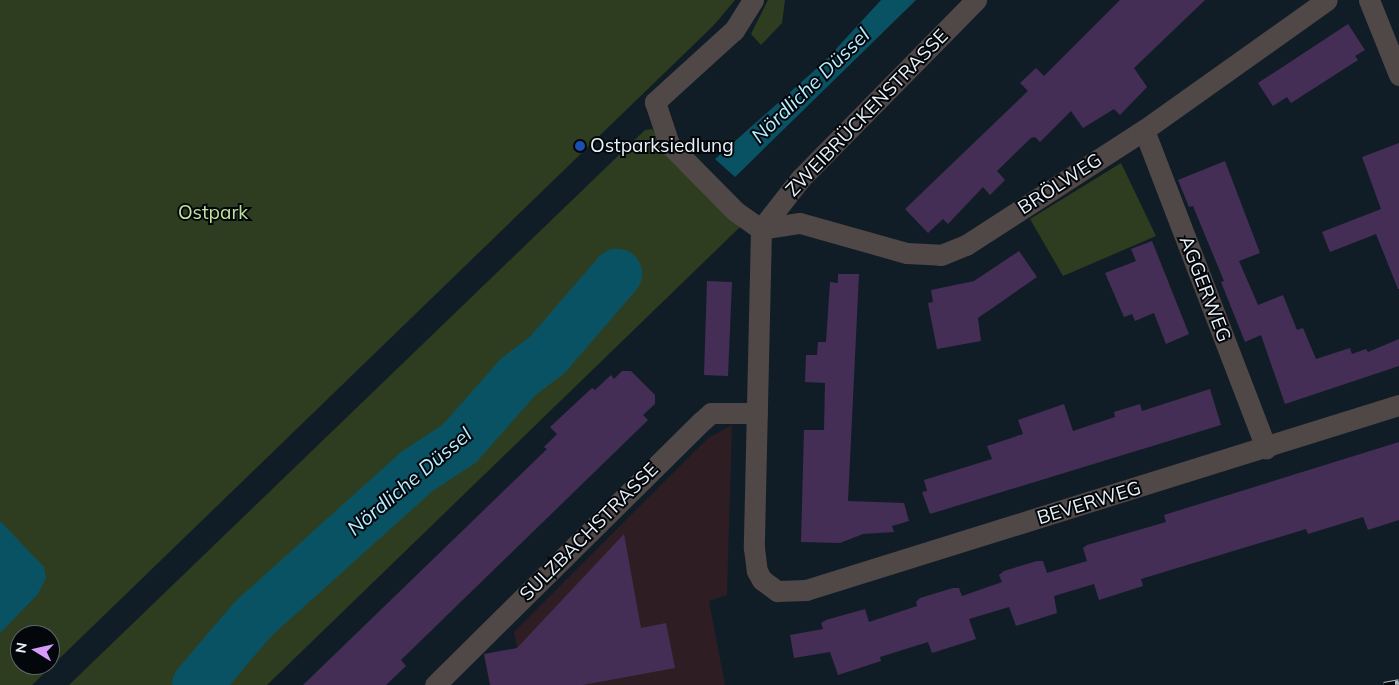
<!DOCTYPE html>
<meta charset="utf-8">
<style>
body{margin:0}
#map{position:relative;width:1399px;height:685px;overflow:hidden;background:#111d26;font-family:Mulish,sans-serif}
div>[style]{position:absolute}
.education>*{inset:0;background:#2e1d23}
.green>*{inset:0;background:#2e3d1f}
.water>*{inset:0;background:#095264}
.river>*{height:50px;margin:-25px;padding:0 25px;transform-origin:25px;border-radius:25px;background:#095264}
.building>*{inset:0;background:#442e55}
.minor>*{height:21px;margin:-10.5px;padding:0 10.5px;transform-origin:10.5px;border-radius:10.5px;background:#504747}
.rail>*{height:5.5px;margin-top:-2.75px;transform-origin:0;background:repeating-linear-gradient(90deg,#03070b 0 11px,#abb4bb 0 22px);box-sizing:border-box;border-block:1px solid #abb4bb}
.dots>*{width:14px;height:14px;translate:-50% -50%;box-sizing:border-box;border:2px solid #03070b;border-radius:50%}
span{translate:-50% -50%;white-space:nowrap;text-align:center;line-height:1.15;-webkit-text-stroke:4px #03070b;paint-order:stroke}
.street-label{font-size:19px;color:#e9f2f8}
.poi-label{font-size:19px;color:#e9f2f8}
.left{translate:0 -50%;text-align:left}
.park-label{font-size:19px;color:#c0e49d}
.water-label{font-size:20px;color:#b6edff;font-style:italic}
.north{position:absolute;left:10px;top:625px;width:50px;height:50px;box-sizing:border-box;background:#03070b;border:1px solid #5f656a;border-radius:50%;rotate:279deg;font-size:14px;font-weight:700;line-height:20px;text-align:center;color:#e9f2f8}
.north::after{content:'';display:block;margin:auto;width:18px;height:22px;background:#d79bf9;clip-path:polygon(50% 0,100% 100%,50% 72%,0 100%)}
</style>
<div id="map">
<div class="education">
<div style="clip-path:polygon(732px 425px,727px 595px,709px 601px,725px 685px,524px 685px,514px 632px,708px 438px)"></div>
</div>
<div class="green">
<div style="clip-path:polygon(evenodd,0 0,735px 0,714px 25px,32px 685px,0 685px,0 0,20px 635px,50px 635px,50px 665px,20px 665px,20px 635px)"></div>
<div style="clip-path:polygon(768px 0,785px 0,782px 23px,761px 45px,751px 34px)"></div>
<div style="clip-path:polygon(652px 129px,740px 227px,267px 685px,69px 685px,645px 130px)"></div>
<div style="clip-path:polygon(1121px 163px,1156px 236px,1063px 276px,1030px 219px)"></div>
</div>
<div class="water">
<div style="clip-path:polygon(881px 0,916px 0,735px 177px,715px 159px,825px 61px)"></div>
<div style="clip-path:polygon(0 521px,44px 567px,46px 578px,38px 594px,0 633px)"></div>
</div>
<div class="river">
<div style="left:197px;top:685px;width:87px;rotate:-49.7deg"></div>
<div style="left:253px;top:619px;width:219px;rotate:-42deg"></div>
<div style="left:416px;top:472px;width:51px;rotate:-33.1deg"></div>
<div style="left:459px;top:444px;width:89px;rotate:-48.6deg"></div>
<div style="left:518px;top:377px;width:38px;rotate:-37deg"></div>
<div style="left:548px;top:354px;width:106px;rotate:-49.2deg"></div>
</div>
<div class="building">
<div style="clip-path:polygon(1120px 0,1205px 0,1134px 68px,1147px 87px,1120px 115px,1114px 109px,1083px 128px,1071px 111px,1040px 142px,1035px 137px,1031px 138px,997px 171px,1005px 180px,990px 195px,983px 187px,948px 224px,943px 219px,928px 233px,905px 209px,1028px 91px,1020px 83px,1036px 68px,1044px 76px)"></div>
<div style="clip-path:polygon(1348px 24px,1365px 50px,1355px 56px,1358px 60px,1291px 103px,1287px 97px,1273px 106px,1258px 83px)"></div>
<div style="clip-path:polygon(1399px 143px,1399px 289px,1398px 289px,1376px 234px,1330px 252px,1322px 232px,1381px 209px,1362px 157px)"></div>
<div style="clip-path:polygon(1225px 161px,1260px 253px,1239px 261px,1258px 305px,1283px 295px,1297px 330px,1303px 328px,1316px 359px,1350px 348px,1352px 354px,1366px 349px,1368px 352px,1399px 339px,1399px 366px,1285px 404px,1261px 335px,1245px 342px,1221px 282px,1224px 281px,1193px 206px,1189px 207px,1178px 180px)"></div>
<div style="clip-path:polygon(1152px 241px,1189px 334px,1166px 344px,1154px 313px,1135px 321px,1132px 314px,1124px 317px,1105px 273px,1136px 261px,1131px 249px)"></div>
<div style="clip-path:polygon(1019px 251px,1037px 277px,978px 318px,981px 341px,937px 349px,928px 303px,933px 302px,931px 290px,974px 281px)"></div>
<div style="clip-path:polygon(838px 274px,859px 274px,848px 501px,904px 503px,909px 521px,892px 526px,894px 532px,863px 534px,840px 543px,801px 542px,804px 430px,824px 430px,825px 383px,805px 382px,806px 355px,817px 355px,818px 342px,826px 342px,830px 282px,838px 283px)"></div>
<div style="clip-path:polygon(707px 281px,732px 282px,728px 376px,704px 375px)"></div>
<div style="clip-path:polygon(622px 371px,631px 371px,655px 395px,655px 404px,643px 415px,648px 420px,401px 660px,406px 666px,386px 685px,303px 685px,547px 449px,544px 447px,557px 434px,550px 427px,592px 388px,595px 390px,611px 375px,614px 379px)"></div>
<div style="clip-path:polygon(1210px 389px,1221px 425px,930px 514px,922px 492px,927px 491px,924px 480px,992px 459px,987px 446px,1023px 434px,1018px 420px,1064px 404px,1073px 431px,1115px 417px,1114px 412px,1140px 404px,1142px 411px)"></div>
<div style="clip-path:polygon(1399px 442px,1399px 520px,1368px 530px,1363px 517px,1308px 534px,1306px 529px,1141px 579px,1143px 586px,1099px 600px,1094px 584px,1054px 596px,1057px 613px,1016px 626px,1009px 607px,969px 619px,976px 639px,932px 653px,928px 642px,880px 657px,881px 661px,838px 675px,830px 652px,794px 658px,790px 635px,823px 629px,821px 623px,826px 620px,865px 609px,869px 622px,917px 606px,916px 602px,920px 598px,953px 588px,959px 588px,962px 596px,1002px 582px,999px 575px,1004px 571px,1037px 561px,1043px 561px,1047px 573px,1087px 561px,1083px 548px,1087px 545px,1166px 522px,1164px 515px)"></div>
<div style="clip-path:polygon(624px 534px,641px 628px,666px 623px,675px 668px,583px 685px,490px 685px,484px 654px,517px 648px)"></div>
</div>
<div class="minor">
<div style="left:753px;top:0;width:36px;rotate:122deg"></div>
<div style="left:734px;top:30px;width:107px;rotate:137.7deg"></div>
<div style="left:655px;top:102px;width:44px;rotate:71.6deg"></div>
<div style="left:669px;top:144px;width:94px;rotate:45.4deg"></div>
<div style="left:735px;top:211px;width:32px;rotate:35deg"></div>
<div style="left:1369px;top:0;width:81px;rotate:68.2deg"></div>
<div style="left:1144px;top:130px;width:341px;rotate:69deg"></div>
<div style="left:761px;top:229px;width:319px;rotate:91.3deg"></div>
<div style="left:754px;top:548px;width:23px;rotate:83deg"></div>
<div style="left:757px;top:571px;width:10px;rotate:61deg"></div>
<div style="left:762px;top:580px;width:19px;rotate:36deg"></div>
<div style="left:777px;top:591px;width:29px;rotate:-2deg"></div>
<div style="left:806px;top:590px;width:621px;rotate:-17.33deg"></div>
<div style="left:761px;top:229px;width:39px;rotate:-9deg"></div>
<div style="left:800px;top:223px;width:111px;rotate:15.7deg"></div>
<div style="left:907px;top:253px;width:34px;rotate:3deg"></div>
<div style="left:941px;top:255px;width:27px;rotate:-22deg"></div>
<div style="left:966px;top:245px;width:212px;rotate:-32.9deg"></div>
<div style="left:1144px;top:130px;width:224px;rotate:-35.4deg"></div>
<div style="left:761px;top:229px;width:65px;rotate:-51.9deg"></div>
<div style="left:801px;top:178px;width:250px;rotate:-45.5deg"></div>
<div style="left:435px;top:685px;width:375px;rotate:-44.7deg"></div>
<div style="left:702px;top:421px;width:12px;rotate:-42deg"></div>
<div style="left:711px;top:413px;width:46px"></div>
</div>
<div class="rail">
<div style="left:1384px;top:685px;width:15px;rotate:-11deg"></div>
</div>
<div class="dots">
<div style="left:580px;top:146px;background:#1a4fb4"></div>
</div>
<div class="street-label">
<span style="left:867px;top:113px;rotate:-46deg">ZWEIBRÜCKENSTRASSE</span>
<span style="left:1060px;top:184px;rotate:-33deg">BRÖLWEG</span>
<span style="left:1205px;top:289px;rotate:69deg">AGGERWEG</span>
<span style="left:1089px;top:503px;rotate:-17deg">BEVERWEG</span>
<span style="left:589px;top:532px;rotate:-45deg">SULZBACHSTRASSE</span>
</div>
<div class="poi-label">
<span class="left" style="left:590px;top:146px">Ostparksiedlung</span>
</div>
<div class="park-label">
<span style="left:213px;top:213px">Ostpark</span>
</div>
<div class="water-label">
<span style="left:810px;top:85px;rotate:-44deg">Nördliche Düssel</span>
<span style="left:409px;top:481px;rotate:-40deg">Nördliche Düssel</span>
</div>
<div class="north">N</div>
</div>
